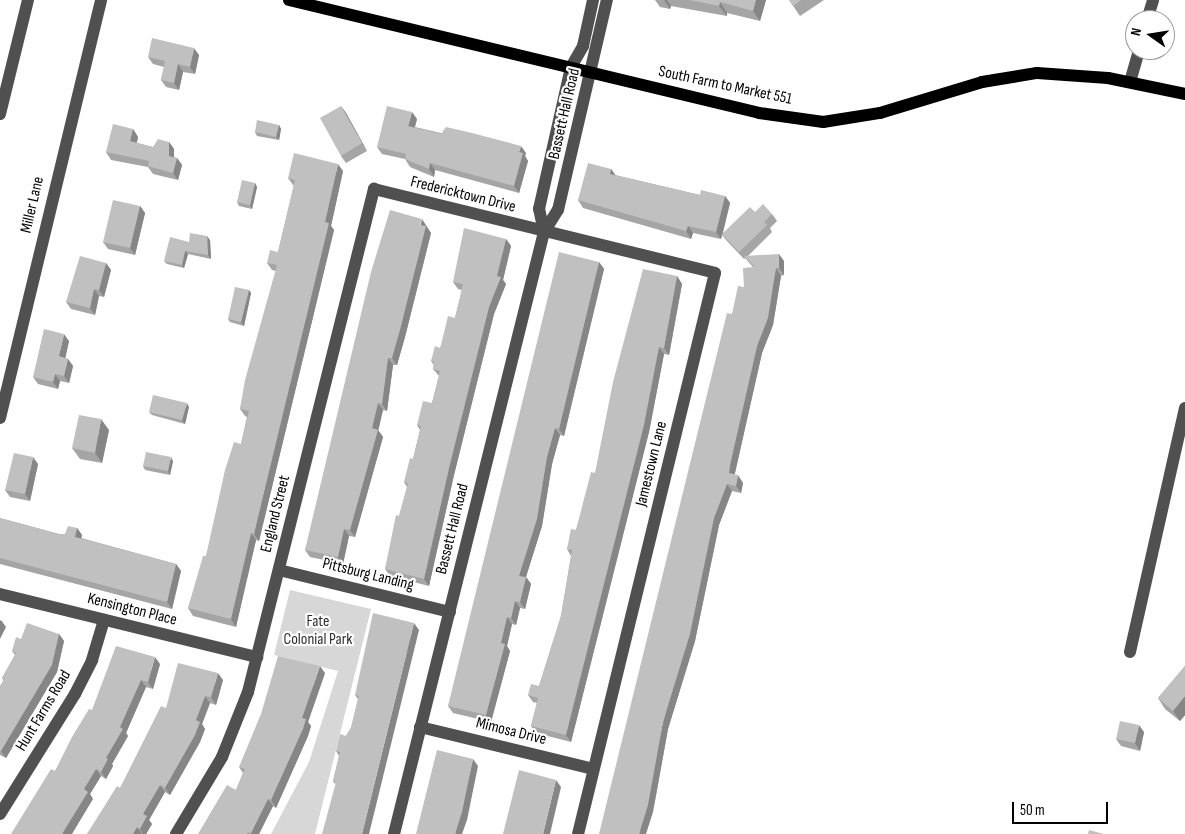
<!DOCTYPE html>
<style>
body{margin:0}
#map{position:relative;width:1185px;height:834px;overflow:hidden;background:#fff;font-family:"Sofia Sans Condensed",sans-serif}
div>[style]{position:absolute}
.green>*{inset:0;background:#d7d7d7}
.minor>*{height:12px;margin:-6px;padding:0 6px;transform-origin:6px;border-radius:6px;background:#505050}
.major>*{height:12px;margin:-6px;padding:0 6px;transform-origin:6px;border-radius:6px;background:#000}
.wall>*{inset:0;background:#a5a5a5}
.shaded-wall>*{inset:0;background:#868686}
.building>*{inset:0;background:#c0c0c0}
span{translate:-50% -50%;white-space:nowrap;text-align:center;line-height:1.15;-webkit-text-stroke:4.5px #fff;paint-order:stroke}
.street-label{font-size:16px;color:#000}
.park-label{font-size:16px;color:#2e2e2e}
.north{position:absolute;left:1125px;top:10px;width:50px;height:50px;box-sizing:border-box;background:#fff;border:1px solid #999;border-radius:50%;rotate:283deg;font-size:14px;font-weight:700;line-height:20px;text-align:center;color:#000}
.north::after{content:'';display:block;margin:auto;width:18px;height:22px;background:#000;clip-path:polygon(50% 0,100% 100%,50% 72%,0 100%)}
.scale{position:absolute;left:1012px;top:802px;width:96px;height:22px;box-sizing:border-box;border:2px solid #000;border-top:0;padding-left:6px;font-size:15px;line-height:18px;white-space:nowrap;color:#000;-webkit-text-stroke:4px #fff;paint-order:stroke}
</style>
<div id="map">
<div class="green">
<div style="clip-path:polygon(290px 590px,371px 609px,315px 834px,271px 834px,309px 762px,338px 671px,274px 655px)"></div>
</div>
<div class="minor">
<div style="left:1147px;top:20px;width:21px;rotate:-73deg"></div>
<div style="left:1130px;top:82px;width:33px;rotate:-74deg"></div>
<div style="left:0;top:114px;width:117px;rotate:-76.2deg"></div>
<div style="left:544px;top:232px;width:24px;rotate:-102deg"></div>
<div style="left:539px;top:209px;width:146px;rotate:-77.3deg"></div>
<div style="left:571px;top:67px;width:24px;rotate:-60deg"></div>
<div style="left:583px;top:46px;width:47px;rotate:-77.7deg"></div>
<div style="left:0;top:418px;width:430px;rotate:-76.4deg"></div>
<div style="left:279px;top:570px;width:176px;rotate:13.8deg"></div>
<div style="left:0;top:594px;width:265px;rotate:13.8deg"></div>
<div style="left:1130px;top:652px;width:250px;rotate:-77.3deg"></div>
<div style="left:420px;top:727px;width:178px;rotate:13.6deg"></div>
<div style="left:0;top:814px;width:142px;rotate:-58deg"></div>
<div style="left:75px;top:694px;width:38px;rotate:-63deg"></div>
<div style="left:92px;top:660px;width:42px;rotate:-73.3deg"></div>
<div style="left:176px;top:834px;width:90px;rotate:-59.1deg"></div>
<div style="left:222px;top:757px;width:70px;rotate:-68.2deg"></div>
<div style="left:248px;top:692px;width:519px;rotate:-75.94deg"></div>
<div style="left:374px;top:189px;width:351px;rotate:13.8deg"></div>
<div style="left:715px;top:273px;width:577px;rotate:103.72deg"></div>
<div style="left:394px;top:834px;width:620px;rotate:-76.01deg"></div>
<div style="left:544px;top:232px;width:26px;rotate:-58deg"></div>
<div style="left:558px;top:210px;width:216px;rotate:-76.9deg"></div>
</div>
<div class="major">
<div style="left:289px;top:0;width:483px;rotate:13.5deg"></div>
<div style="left:759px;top:113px;width:65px;rotate:8deg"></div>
<div style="left:823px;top:122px;width:58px;rotate:-9deg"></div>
<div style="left:880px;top:113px;width:107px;rotate:-16.9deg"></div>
<div style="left:982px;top:82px;width:56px;rotate:-9.3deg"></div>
<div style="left:1037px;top:73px;width:71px;rotate:4deg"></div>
<div style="left:1108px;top:78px;width:79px;rotate:11.7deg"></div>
</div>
<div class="wall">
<div style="clip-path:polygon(655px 0,766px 0,760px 21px,727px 13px,727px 16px,671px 6px,670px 9px,660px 7px)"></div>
<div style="clip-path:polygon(789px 0,824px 0,800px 16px)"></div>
<div style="clip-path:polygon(199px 55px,195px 74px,183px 72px,179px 90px,166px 87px,161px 80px,164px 67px,153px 64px,148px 57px)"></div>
<div style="clip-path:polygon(341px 106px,346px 113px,367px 151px,346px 163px,341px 156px)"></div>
<div style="clip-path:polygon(417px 119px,415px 127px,526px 153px,525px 156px,528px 161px,519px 193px,435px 170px,434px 177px,410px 167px,405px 159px,382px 154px,377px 147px)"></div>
<div style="clip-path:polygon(279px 125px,281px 129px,279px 140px,257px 136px,255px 132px)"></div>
<div style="clip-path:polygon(133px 129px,138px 137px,137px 143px,153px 147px,169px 142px,174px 149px,174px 157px,177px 158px,182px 165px,178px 180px,153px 174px,148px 167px,111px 160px,106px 152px)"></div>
<div style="clip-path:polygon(611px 169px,615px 175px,700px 195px,725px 196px,730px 203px,723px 233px,755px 212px,772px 214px,777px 221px,770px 228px,772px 232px,748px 256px,784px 261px,784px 275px,781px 276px,773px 325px,762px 353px,735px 473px,734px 475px,743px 483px,741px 493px,732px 491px,719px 525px,695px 641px,668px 729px,653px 812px,732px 314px,753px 267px,745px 258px,744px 259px,727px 241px,722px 235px,721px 239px,693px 233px,691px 239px,583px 208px,578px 200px)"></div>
<div style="clip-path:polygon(343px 171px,331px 226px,334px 230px,259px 541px,256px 540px,236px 627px,193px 616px,188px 608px,206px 556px,241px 444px,247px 417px,245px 416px,240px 409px,276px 271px,272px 270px,267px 263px,278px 252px,294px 185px,293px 185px,288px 178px)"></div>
<div style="clip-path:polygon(255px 183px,257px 187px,252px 209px,239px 206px,237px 202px)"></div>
<div style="clip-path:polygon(140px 206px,145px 213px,135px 255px,108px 249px,103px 242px)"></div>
<div style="clip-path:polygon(427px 226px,426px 227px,431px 233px,405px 337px,397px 365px,393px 365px,387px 411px,383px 410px,378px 430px,383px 437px,355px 537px,349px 536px,343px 564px,310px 557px,305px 550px)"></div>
<div style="clip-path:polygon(506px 239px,511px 246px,503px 280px,506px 284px,494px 314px,454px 475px,429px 586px,390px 576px,385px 569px,407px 487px,404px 482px,413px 459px,420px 430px,417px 425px,432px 403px,439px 376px,433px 369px,434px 365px,431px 361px,440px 348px,455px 318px,462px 290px,458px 289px,453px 282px)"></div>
<div style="clip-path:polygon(210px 240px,211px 259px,188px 254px,184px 268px,167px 264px,164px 261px,189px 242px)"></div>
<div style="clip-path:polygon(599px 262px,604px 269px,564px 436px,560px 435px,552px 464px,542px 526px,526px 577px,531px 584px,525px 609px,520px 608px,516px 625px,512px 624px,507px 646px,510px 651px,491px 722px,453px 713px,448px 706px)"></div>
<div style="clip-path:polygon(106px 263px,111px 270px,104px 297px,99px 296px,95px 315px,71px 309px,66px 302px)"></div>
<div style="clip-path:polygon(677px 276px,682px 284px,669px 355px,664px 354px,649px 432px,571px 742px,536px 733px,531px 726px,537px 703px,533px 702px,528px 695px,539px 686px,561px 616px,571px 556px,567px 549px,576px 530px,595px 473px)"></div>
<div style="clip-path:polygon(249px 290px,251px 293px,244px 326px,230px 322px,228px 319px)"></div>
<div style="clip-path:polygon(69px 341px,65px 358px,68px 359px,73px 366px,69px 383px,60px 381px,58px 389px,38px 384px,33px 377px)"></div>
<div style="clip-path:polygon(189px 407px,185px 424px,152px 415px,149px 412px)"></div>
<div style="clip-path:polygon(109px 430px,102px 463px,80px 459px,72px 448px)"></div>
<div style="clip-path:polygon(173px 461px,170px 475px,145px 470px,143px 466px)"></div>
<div style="clip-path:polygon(38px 464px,30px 501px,10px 497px,5px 490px)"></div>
<div style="clip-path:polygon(0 518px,59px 534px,65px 534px,77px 528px,82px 535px,81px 538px,176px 564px,181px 571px,172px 609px,0 564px)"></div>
<div style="clip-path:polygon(419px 630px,335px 784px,333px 781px,339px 756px,336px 751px,351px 728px,358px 699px,355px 695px)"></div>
<div style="clip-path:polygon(59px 634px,64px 641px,57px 672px,6px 758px,0 755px,0 686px,4px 681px,2px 678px,15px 655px,12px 651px,21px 639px)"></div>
<div style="clip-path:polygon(160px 664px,153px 689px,146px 687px,126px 733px,128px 736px,112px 764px,113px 766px,106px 779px,101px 776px,90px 794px,93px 799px,55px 771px,92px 710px)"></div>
<div style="clip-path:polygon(1185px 666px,1185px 715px,1180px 721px,1165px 709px,1158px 698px)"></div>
<div style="clip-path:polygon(325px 673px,308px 722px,311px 726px,308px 736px,276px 808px,273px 806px,259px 834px,198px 834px,236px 790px,243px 773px,239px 767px)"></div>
<div style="clip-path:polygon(223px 680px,216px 705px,210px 703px,202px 724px,205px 729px,200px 742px,170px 795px,165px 792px,149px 820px,152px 824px,146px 834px,87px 834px,120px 788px,166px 708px)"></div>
<div style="clip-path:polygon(1144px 732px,1140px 751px,1121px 746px,1116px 739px)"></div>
</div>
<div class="shaded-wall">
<div style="clip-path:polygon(664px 0,667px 0,671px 6px,670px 9px)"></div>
<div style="clip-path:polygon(756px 0,766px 0,760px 21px,753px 11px)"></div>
<div style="clip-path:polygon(720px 2px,727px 13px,727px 16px,719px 6px)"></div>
<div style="clip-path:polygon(194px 48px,199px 55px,195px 74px,190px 67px)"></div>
<div style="clip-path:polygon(178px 64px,183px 72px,179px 90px,174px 83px)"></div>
<div style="clip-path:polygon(341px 106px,346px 113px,367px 151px,362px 143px)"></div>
<div style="clip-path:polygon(412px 112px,417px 119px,413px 133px,408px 126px)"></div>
<div style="clip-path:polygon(279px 125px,281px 129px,279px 140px,276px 137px)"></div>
<div style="clip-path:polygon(133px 129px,138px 137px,135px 148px,130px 141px)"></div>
<div style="clip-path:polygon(169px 142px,174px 149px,174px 163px,169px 156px)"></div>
<div style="clip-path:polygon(521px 146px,526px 153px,525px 156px,528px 161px,519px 193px,514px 186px,519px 152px)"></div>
<div style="clip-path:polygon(177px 158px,182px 165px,178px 180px,173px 173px)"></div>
<div style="clip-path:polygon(430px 163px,435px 170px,434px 177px,429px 169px)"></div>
<div style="clip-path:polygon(338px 164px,343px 171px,331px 226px,334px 230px,259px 541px,254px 534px,325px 222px)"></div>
<div style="clip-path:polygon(611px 169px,616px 176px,610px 174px)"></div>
<div style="clip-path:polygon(255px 183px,257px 187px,252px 209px,250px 205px)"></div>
<div style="clip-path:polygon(725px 196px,730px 203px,721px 239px,716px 232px)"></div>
<div style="clip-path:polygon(140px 206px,145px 213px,135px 255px,130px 248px)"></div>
<div style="clip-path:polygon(422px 219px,431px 233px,405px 337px,397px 365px,392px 358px)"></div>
<div style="clip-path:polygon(688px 226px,693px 233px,691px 239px,686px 231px)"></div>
<div style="clip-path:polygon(207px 236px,210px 240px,211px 259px,208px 255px)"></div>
<div style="clip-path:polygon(506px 239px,511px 246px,503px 280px,506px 284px,494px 314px,454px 475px,429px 586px,424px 579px,449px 468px)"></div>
<div style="clip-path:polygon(185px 251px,188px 254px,184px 268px,182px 265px)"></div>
<div style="clip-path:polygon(779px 254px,784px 261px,784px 275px,779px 268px)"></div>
<div style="clip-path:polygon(599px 262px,604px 269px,564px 436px,559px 429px)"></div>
<div style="clip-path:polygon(106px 263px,111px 270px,104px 297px,99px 290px)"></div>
<div style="clip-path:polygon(776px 268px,781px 276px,773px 325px,762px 353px,735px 473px,734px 480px,729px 473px,730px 465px,757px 346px)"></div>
<div style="clip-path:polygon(677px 276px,682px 284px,669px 355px,664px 348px)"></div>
<div style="clip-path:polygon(94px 289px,99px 296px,95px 315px,90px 308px)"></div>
<div style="clip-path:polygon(249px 290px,251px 293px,244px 326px,241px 322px)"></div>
<div style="clip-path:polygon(64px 334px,69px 341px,64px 364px,59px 356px)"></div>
<div style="clip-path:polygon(659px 347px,664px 354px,649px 432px,571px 742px,566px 735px)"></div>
<div style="clip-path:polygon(388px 358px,393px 365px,387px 411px,382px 404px)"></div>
<div style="clip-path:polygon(68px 359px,73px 366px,69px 383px,64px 376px)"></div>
<div style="clip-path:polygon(55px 374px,60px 381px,58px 389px,53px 382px)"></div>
<div style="clip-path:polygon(187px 403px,189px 407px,185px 424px,182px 420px)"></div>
<div style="clip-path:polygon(378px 403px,383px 410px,378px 432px,378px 430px,383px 437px,355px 537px,350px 530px,372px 428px)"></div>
<div style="clip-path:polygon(101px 419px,109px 430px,102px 463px,95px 453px)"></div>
<div style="clip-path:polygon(555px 428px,560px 435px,552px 464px,542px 526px,524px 583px,519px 576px,547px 457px)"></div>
<div style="clip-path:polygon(33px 457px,38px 464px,30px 501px,25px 494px)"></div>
<div style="clip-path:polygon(171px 457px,173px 461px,170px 475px,168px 471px)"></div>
<div style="clip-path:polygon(738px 475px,743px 483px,741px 493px,736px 486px)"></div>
<div style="clip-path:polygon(727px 484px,732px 491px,719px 525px,695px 641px,668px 729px,653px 812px,646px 834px,639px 834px,663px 722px,714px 518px)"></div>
<div style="clip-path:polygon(77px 528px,82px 535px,80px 544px,75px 537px)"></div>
<div style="clip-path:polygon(344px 529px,349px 536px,343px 564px,338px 557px)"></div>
<div style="clip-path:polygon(251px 533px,256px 540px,236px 627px,231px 619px)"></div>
<div style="clip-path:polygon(176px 564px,181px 571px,172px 609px,167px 602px)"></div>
<div style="clip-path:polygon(526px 577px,531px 584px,525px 609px,520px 602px)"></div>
<div style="clip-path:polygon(515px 601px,520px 608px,516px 625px,511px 618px)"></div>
<div style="clip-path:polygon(507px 617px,512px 624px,507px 646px,510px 651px,491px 722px,486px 715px,501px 643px)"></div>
<div style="clip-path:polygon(1px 620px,6px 627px,0 639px,0 621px)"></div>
<div style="clip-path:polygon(414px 623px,419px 630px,369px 834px,362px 834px)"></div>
<div style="clip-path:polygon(59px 634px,64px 641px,57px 672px,6px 758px,1px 751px)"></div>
<div style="clip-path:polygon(155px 657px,160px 664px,153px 689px,148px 682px)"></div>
<div style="clip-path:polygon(320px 666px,325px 673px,308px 722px,311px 726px,308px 736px,276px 808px,271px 800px,302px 718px)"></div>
<div style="clip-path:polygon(218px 673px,223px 680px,216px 705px,211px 697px)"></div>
<div style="clip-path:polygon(141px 680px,146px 687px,126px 733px,128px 736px,112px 764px,113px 766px,106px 779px,101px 772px,106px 758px)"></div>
<div style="clip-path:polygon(205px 696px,210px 703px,202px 724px,205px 729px,200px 742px,170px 795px,165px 788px,196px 720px)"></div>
<div style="clip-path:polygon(1185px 696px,1185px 715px,1180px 721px,1173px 711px)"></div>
<div style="clip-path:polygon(1139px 725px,1144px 732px,1140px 751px,1135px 743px)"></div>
<div style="clip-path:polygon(473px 759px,478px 766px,467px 820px,462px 834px,455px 834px)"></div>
<div style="clip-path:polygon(96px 769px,101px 776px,90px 794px,93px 799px,72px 834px,62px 834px,84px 789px)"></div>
<div style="clip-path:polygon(556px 780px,561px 787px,550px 834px,543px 834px)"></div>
<div style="clip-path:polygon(160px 785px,165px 792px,149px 820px,152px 824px,146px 834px,143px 834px,140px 829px,143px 814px)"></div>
<div style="clip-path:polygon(268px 799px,273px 806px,259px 834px,251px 834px,251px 833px)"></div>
<div style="clip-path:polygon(137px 827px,142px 834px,133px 834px)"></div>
</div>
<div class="building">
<div style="clip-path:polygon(689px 0,756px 0,753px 11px,720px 2px,719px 6px)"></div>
<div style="clip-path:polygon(789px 0,801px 0,793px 6px)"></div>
<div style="clip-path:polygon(152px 38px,194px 48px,190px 67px,178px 64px,174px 83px,161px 80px,165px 61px,148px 57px)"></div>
<div style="clip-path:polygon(341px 106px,362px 143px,341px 156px,320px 118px)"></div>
<div style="clip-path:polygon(387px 106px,412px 112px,408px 126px,441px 134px,446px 127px,472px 133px,521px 146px,519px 152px,523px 153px,514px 186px,430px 163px,429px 169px,405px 159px,406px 154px,377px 147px)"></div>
<div style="clip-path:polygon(257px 120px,279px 125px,276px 137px,255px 132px)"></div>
<div style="clip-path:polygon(113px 124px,133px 129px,130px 141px,153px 147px,158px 139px,169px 142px,169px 156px,177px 158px,173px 173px,148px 166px,149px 161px,106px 152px)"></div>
<div style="clip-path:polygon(294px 153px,338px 164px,325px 222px,329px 223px,254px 534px,251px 533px,231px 619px,188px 608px,203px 556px,206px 556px,225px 470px,234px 442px,241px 444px,249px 411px,240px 409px,245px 380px,277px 265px,267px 263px,270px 250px,278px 252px,295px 180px,288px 178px)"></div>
<div style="clip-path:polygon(588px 163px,611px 169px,610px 174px,700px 195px,701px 190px,725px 196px,716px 232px,688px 226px,686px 231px,578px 200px)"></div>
<div style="clip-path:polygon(242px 180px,255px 183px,250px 205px,237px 202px)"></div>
<div style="clip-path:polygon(113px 200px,140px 206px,130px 248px,103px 242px)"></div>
<div style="clip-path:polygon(763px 204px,772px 214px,764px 222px,767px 225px,739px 252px,722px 234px,750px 207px,755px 212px)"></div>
<div style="clip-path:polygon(390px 210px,422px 219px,420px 225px,426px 226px,400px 330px,392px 358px,388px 358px,382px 404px,378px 403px,372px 428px,378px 430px,350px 530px,344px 529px,338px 557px,305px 550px,371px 272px)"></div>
<div style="clip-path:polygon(464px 228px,506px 239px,497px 276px,501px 277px,489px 307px,449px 468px,424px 579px,385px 569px,396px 515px,399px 516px,408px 483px,404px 482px,410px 458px,413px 459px,421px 426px,417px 425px,423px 401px,432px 403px,440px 371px,433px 369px,434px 362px,431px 361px,435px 346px,440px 348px,441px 345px,448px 316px,455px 318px,463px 284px,453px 282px)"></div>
<div style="clip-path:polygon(190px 233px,207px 236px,208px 255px,185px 251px,182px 265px,164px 261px,170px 237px,189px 242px)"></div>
<div style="clip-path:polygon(559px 252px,599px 262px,559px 429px,555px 428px,547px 457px,537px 519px,519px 576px,526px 577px,520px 602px,515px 601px,511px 618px,507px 617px,501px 643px,505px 644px,486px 715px,448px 706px)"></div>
<div style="clip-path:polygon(779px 254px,779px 268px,776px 268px,768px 318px,757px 346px,730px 465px,729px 473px,738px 475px,736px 486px,727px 484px,714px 518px,690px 634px,663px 722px,648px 805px,639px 834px,599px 834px,727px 313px,732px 314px,738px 286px,744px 287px,743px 268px,755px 267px,744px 256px)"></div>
<div style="clip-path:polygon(80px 256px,106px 263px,99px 290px,94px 289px,90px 308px,66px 302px)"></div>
<div style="clip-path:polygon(643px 269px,677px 276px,664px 348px,659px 347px,644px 425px,566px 735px,531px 726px,538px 698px,528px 695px,531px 684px,539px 686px,561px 616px,572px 550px,567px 549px,571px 529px,576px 530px,591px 472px,595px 473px,613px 382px)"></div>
<div style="clip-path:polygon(235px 287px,249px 290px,241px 322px,228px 319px)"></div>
<div style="clip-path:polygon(44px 329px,64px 334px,59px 356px,68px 359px,64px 376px,55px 374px,53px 382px,33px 377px)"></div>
<div style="clip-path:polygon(153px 395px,187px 403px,182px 420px,149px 412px)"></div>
<div style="clip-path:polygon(79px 415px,101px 419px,95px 453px,72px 448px)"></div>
<div style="clip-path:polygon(146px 452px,171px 457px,168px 471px,143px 466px)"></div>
<div style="clip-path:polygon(14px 453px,33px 457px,25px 494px,5px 490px)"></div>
<div style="clip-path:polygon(0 518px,59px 534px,65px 534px,68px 526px,77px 528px,75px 537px,176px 564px,167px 602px,0 558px)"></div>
<div style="clip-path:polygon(373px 613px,414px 623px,362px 834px,322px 834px,336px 782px,333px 781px,340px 752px,336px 751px,340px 734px,346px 736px,351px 728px,359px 696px,355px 695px)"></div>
<div style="clip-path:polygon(27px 623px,59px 634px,52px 665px,1px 751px,0 751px,0 686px,4px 679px,2px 678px,16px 653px,12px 651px,16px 637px,21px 639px)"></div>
<div style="clip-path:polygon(116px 646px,155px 657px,148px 682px,141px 680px,120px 727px,123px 729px,106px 758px,108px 759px,101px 772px,96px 769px,84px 789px,88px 792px,62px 834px,11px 834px,51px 769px,55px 771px,72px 737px,89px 709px,92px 710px)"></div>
<div style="clip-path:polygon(278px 656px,320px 666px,302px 718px,306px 719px,303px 729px,271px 800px,268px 799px,251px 833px,248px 832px,247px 834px,198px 834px,227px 785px,236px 790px,245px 769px,239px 767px,261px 714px)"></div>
<div style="clip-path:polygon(178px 663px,218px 673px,211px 697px,205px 696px,196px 720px,200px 722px,195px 735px,165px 788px,160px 785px,143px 814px,147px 816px,140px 829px,137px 827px,133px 834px,87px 834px,117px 786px,120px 788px,161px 706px,166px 708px)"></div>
<div style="clip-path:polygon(1185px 666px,1185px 696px,1173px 711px,1158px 698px)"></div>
<div style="clip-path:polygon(1120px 721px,1139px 725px,1135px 743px,1116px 739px)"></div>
<div style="clip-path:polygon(437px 750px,473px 759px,462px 812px,455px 834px,416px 834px)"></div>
<div style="clip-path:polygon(519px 770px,556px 780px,543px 834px,503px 834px)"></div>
<div style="clip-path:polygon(1089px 830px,1104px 834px,1088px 834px)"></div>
</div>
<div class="street-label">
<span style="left:725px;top:86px;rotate:12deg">South Farm to Market 551</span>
<span style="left:565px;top:114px;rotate:-77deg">Bassett Hall Road</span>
<span style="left:463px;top:195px;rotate:14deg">Fredericktown Drive</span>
<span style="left:33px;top:205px;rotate:-77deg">Miller Lane</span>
<span style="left:652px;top:464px;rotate:-76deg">Jamestown Lane</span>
<span style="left:276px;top:514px;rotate:-76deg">England Street</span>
<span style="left:453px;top:529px;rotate:-76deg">Bassett Hall Road</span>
<span style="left:368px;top:575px;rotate:14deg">Pittsburg Landing</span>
<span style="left:132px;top:610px;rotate:14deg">Kensington Place</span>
<span style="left:44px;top:711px;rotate:-59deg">Hunt Farms Road</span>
<span style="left:511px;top:732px;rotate:14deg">Mimosa Drive</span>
</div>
<div class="park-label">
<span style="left:318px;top:631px">Fate<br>Colonial Park</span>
</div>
<div class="north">N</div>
<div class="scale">50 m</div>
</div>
